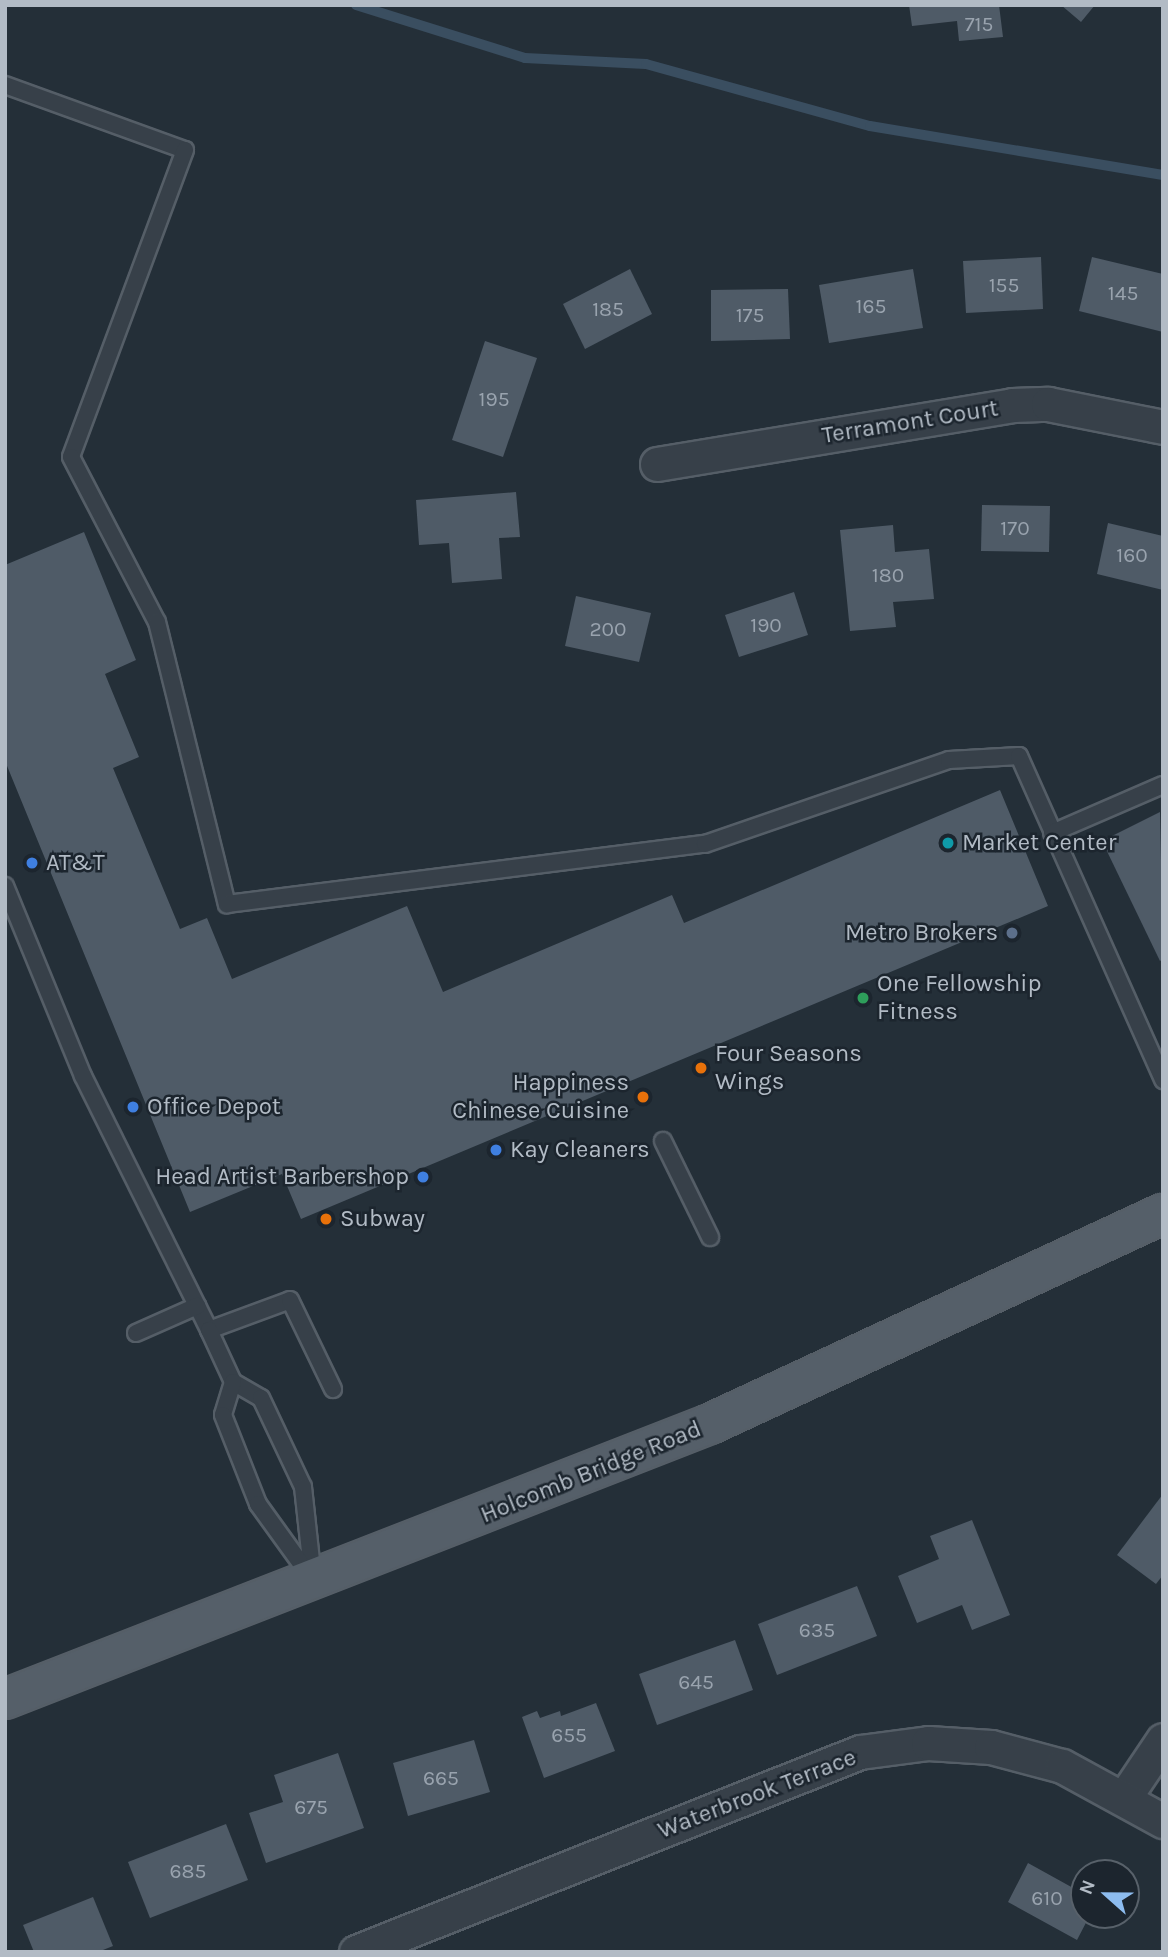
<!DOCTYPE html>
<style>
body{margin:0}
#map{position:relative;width:1168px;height:1957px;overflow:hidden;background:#242f38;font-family:Karla,sans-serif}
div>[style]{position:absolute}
.stream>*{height:10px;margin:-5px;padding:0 5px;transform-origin:5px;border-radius:5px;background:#3a4e60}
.building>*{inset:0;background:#4f5b67}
.roads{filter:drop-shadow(2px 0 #555e67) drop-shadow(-2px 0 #555e67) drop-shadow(0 2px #555e67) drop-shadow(0 -2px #555e67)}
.service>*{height:16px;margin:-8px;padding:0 8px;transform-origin:8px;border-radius:8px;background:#374049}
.minor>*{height:33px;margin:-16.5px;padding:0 16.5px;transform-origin:16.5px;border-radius:16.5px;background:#374049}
.primary>*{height:38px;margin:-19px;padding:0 19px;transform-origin:19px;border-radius:19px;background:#555f69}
.dots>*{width:19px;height:19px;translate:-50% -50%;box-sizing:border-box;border:4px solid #1c252e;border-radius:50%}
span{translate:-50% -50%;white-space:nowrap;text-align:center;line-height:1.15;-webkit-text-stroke:5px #1c252e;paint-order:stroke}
.number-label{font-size:21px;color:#99a3ae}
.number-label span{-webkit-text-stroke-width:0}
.street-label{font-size:24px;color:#b2bbc5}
.poi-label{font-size:24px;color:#b2bbc5}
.left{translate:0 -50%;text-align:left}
.right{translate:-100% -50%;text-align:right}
.frame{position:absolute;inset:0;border:7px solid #b2bbc5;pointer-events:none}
.north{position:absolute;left:1070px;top:1859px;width:70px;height:70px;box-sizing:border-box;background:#1c252e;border:2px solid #58616a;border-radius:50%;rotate:291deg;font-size:19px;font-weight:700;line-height:28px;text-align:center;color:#b2bbc5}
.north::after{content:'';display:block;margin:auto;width:24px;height:32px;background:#8dbcef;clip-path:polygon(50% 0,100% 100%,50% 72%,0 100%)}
</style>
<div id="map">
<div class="stream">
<div style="left:356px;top:5px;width:177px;rotate:17.4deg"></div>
<div style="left:525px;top:58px;width:121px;rotate:2.8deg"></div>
<div style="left:646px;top:64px;width:232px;rotate:15.5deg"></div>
<div style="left:870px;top:126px;width:297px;rotate:9.5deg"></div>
</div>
<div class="building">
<div style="clip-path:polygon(909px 5px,999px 5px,1003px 37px,959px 41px,957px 21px,912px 26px)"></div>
<div style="clip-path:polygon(1061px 5px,1095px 5px,1081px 22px)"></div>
<div style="clip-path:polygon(1041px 257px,1043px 309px,966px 313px,963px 261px)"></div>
<div style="clip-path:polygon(1092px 257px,1163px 274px,1163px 332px,1079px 311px)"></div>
<div style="clip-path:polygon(630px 269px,652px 314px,585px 349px,563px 304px)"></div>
<div style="clip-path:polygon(913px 269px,923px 328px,829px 343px,819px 285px)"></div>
<div style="clip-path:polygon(788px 289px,790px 339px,711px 341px,711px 290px)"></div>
<div style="clip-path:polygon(485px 341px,537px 358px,503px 457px,452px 440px)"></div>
<div style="clip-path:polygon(516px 492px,520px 537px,499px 538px,502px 579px,452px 583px,449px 543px,419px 545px,416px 500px)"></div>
<div style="clip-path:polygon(982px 505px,1050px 506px,1049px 552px,981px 551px)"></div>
<div style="clip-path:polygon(1108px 523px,1163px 536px,1163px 590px,1097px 574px)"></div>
<div style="clip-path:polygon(893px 525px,895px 552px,929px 549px,934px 599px,893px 602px,896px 627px,850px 631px,840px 530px)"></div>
<div style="clip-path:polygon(84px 532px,136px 660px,105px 674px,139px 757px,113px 768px,180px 929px,207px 918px,232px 979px,407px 906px,443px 992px,672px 895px,684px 923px,1000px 790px,1048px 906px,301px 1219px,282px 1174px,190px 1212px,5px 761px,5px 565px)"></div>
<div style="clip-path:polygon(794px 592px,808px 635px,739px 657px,725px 615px)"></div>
<div style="clip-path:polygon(576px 596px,651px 613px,639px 662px,565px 646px)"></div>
<div style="clip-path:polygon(1160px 812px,1163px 959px,1160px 961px,1102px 841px)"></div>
<div style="clip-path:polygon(1163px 1494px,1163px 1575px,1156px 1584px,1117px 1555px)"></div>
<div style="clip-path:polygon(972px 1520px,1010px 1615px,972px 1630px,962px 1605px,917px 1623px,898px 1576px,939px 1559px,930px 1536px)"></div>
<div style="clip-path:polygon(857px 1586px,877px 1636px,777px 1675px,758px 1624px)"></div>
<div style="clip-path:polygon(735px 1640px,753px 1690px,657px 1725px,639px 1674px)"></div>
<div style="clip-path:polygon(596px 1703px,615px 1751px,544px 1778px,522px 1717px,537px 1711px,540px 1718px,560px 1711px,561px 1716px)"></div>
<div style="clip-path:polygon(474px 1740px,490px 1792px,408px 1816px,393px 1763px)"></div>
<div style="clip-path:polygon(338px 1753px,364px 1828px,266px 1863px,249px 1813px,283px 1802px,274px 1775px)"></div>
<div style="clip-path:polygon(226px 1824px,248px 1880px,150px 1918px,128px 1862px)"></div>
<div style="clip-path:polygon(1028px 1863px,1084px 1894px,1084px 1915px,1090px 1915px,1077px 1940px,1008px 1902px)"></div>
<div style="clip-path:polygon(93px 1897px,113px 1946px,98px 1952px,34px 1952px,23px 1925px)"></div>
</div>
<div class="roads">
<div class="service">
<div style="left:5px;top:85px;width:191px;rotate:19.9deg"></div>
<div style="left:185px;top:150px;width:327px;rotate:110.4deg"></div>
<div style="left:71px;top:457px;width:186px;rotate:62.5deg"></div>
<div style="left:157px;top:622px;width:291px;rotate:76.1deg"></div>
<div style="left:227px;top:904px;width:482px;rotate:-7.2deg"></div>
<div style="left:705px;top:844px;width:258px;rotate:-19deg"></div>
<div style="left:949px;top:760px;width:70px;rotate:-3.3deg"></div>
<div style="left:1019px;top:756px;width:355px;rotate:66deg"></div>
<div style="left:1052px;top:833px;width:121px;rotate:-23.4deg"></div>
<div style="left:5px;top:886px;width:205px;rotate:67.7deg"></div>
<div style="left:83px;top:1076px;width:284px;rotate:63.6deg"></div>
<div style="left:209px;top:1330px;width:86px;rotate:-20.3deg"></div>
<div style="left:290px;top:1300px;width:99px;rotate:64.2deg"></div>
<div style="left:663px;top:1141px;width:107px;rotate:63.9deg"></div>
<div style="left:209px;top:1330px;width:57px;rotate:65.2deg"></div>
<div style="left:233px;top:1382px;width:32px;rotate:30deg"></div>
<div style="left:261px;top:1398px;width:98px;rotate:64.7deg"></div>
<div style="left:303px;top:1487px;width:93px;rotate:83.8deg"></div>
<div style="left:136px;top:1333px;width:67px;rotate:-23.9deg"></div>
<div style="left:233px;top:1382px;width:34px;rotate:107deg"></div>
<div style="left:223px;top:1415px;width:96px;rotate:68.5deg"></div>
<div style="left:258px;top:1504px;width:92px;rotate:54.2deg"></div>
</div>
<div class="minor">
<div style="left:657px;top:464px;width:360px;rotate:-9.4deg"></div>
<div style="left:1012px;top:405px;width:36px;rotate:-2deg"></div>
<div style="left:1048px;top:404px;width:117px;rotate:11.3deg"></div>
<div style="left:1126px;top:1795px;width:66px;rotate:-56.1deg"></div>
<div style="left:356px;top:1952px;width:542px;rotate:-21.64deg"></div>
<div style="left:860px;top:1752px;width:69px;rotate:-7.5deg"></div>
<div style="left:928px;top:1743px;width:63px;rotate:3.6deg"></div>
<div style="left:991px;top:1747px;width:73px;rotate:15deg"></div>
<div style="left:1062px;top:1766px;width:115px;rotate:28.6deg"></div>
</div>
<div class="primary">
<div style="left:5px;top:1699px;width:757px;rotate:-21.31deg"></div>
<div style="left:710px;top:1424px;width:499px;rotate:-24.9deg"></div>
</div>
</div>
<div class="dots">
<div style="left:948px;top:843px;background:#0f9aa8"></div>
<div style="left:32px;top:863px;background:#3f7fe0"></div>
<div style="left:1012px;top:933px;background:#5c6f8a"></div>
<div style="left:863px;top:998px;background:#2e9e5b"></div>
<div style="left:701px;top:1068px;background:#e8710a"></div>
<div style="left:643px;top:1097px;background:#e8710a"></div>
<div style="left:133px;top:1107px;background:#3f7fe0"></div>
<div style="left:496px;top:1150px;background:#3f7fe0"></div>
<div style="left:423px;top:1177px;background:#3f7fe0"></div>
<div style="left:326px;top:1219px;background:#e8710a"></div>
</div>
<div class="number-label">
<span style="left:979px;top:24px">715</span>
<span style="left:1004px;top:285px">155</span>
<span style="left:1123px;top:293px">145</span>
<span style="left:871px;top:306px">165</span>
<span style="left:608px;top:309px">185</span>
<span style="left:750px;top:315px">175</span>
<span style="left:494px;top:399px">195</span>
<span style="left:1015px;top:528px">170</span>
<span style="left:1132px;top:555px">160</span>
<span style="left:888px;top:575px">180</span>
<span style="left:766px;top:625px">190</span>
<span style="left:608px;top:629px">200</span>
<span style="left:817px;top:1630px">635</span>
<span style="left:696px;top:1682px">645</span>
<span style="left:569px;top:1735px">655</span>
<span style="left:441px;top:1778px">665</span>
<span style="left:311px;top:1807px">675</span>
<span style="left:188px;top:1871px">685</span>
<span style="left:1047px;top:1898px">610</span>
</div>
<div class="street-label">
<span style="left:910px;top:422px;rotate:-9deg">Terramont Court</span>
<span style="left:591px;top:1472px;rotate:-22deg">Holcomb Bridge Road</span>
<span style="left:757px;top:1794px;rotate:-21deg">Waterbrook Terrace</span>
</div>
<div class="poi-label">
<span class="left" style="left:962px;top:843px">Market Center</span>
<span class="left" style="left:46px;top:863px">AT&amp;T</span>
<span class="right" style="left:998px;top:933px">Metro Brokers</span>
<span class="left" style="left:877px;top:998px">One Fellowship<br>Fitness</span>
<span class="left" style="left:715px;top:1068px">Four Seasons<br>Wings</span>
<span class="right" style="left:629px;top:1097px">Happiness<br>Chinese Cuisine</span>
<span class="left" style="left:147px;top:1107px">Office Depot</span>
<span class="left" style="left:510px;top:1150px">Kay Cleaners</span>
<span class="right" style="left:409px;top:1177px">Head Artist Barbershop</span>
<span class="left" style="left:340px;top:1219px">Subway</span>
</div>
<div class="frame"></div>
<div class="north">N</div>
</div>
